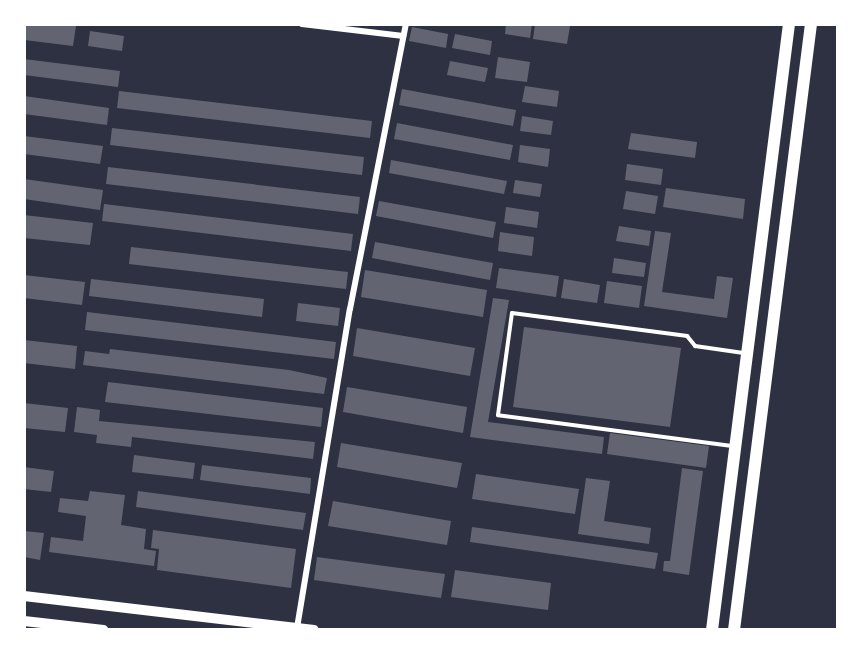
<!DOCTYPE html>
<style>
body{margin:0}
#map{position:relative;width:862px;height:654px;overflow:hidden;background:#2d3142;font-family:Arial,sans-serif}
div>[style]{position:absolute}
.building>*{inset:0;background:#626471}
.service>*{height:4px;margin:-2px;padding:0 2px;transform-origin:2px;border-radius:2px;background:#fff}
.minor>*{height:6px;margin:-3px;padding:0 3px;transform-origin:3px;border-radius:3px;background:#fff}
.secondary>*{height:10px;margin:-5px;padding:0 5px;transform-origin:5px;border-radius:5px;background:#fff}
.trunk>*{height:12px;margin:-6px;padding:0 6px;transform-origin:6px;border-radius:6px;background:#fff}
span{translate:-50% -50%;white-space:nowrap;text-align:center;line-height:1.15;-webkit-text-stroke:4.5px #fff;paint-order:stroke}
.frame{position:absolute;inset:0;border:26px solid #fff;pointer-events:none}
</style>
<div id="map">
<div class="building">
<div style="clip-path:polygon(24px 24px,76px 26px,73px 46px,24px 40px)"></div>
<div style="clip-path:polygon(506px 24px,532px 24px,530px 38px,505px 34px)"></div>
<div style="clip-path:polygon(535px 24px,570px 26px,567px 44px,533px 39px)"></div>
<div style="clip-path:polygon(412px 27px,448px 34px,446px 48px,409px 41px)"></div>
<div style="clip-path:polygon(90px 31px,124px 36px,122px 51px,88px 46px)"></div>
<div style="clip-path:polygon(455px 34px,492px 41px,490px 55px,452px 48px)"></div>
<div style="clip-path:polygon(498px 57px,530px 62px,527px 82px,495px 78px)"></div>
<div style="clip-path:polygon(24px 59px,120px 71px,118px 87px,24px 75px)"></div>
<div style="clip-path:polygon(450px 61px,488px 68px,485px 82px,447px 75px)"></div>
<div style="clip-path:polygon(525px 86px,559px 91px,557px 107px,522px 102px)"></div>
<div style="clip-path:polygon(402px 89px,516px 110px,513px 126px,399px 105px)"></div>
<div style="clip-path:polygon(119px 91px,372px 121px,370px 138px,117px 108px)"></div>
<div style="clip-path:polygon(24px 96px,109px 108px,107px 125px,24px 114px)"></div>
<div style="clip-path:polygon(522px 116px,553px 121px,551px 135px,520px 131px)"></div>
<div style="clip-path:polygon(397px 123px,513px 145px,510px 160px,394px 139px)"></div>
<div style="clip-path:polygon(112px 128px,364px 157px,362px 175px,110px 145px)"></div>
<div style="clip-path:polygon(631px 133px,697px 142px,695px 158px,628px 149px)"></div>
<div style="clip-path:polygon(24px 136px,103px 146px,100px 164px,24px 154px)"></div>
<div style="clip-path:polygon(520px 145px,550px 149px,548px 167px,518px 162px)"></div>
<div style="clip-path:polygon(391px 160px,507px 181px,504px 194px,389px 173px)"></div>
<div style="clip-path:polygon(627px 164px,663px 169px,661px 185px,625px 180px)"></div>
<div style="clip-path:polygon(108px 167px,360px 197px,358px 214px,106px 184px)"></div>
<div style="clip-path:polygon(24px 179px,103px 190px,100px 210px,24px 199px)"></div>
<div style="clip-path:polygon(515px 180px,542px 184px,540px 197px,513px 193px)"></div>
<div style="clip-path:polygon(666px 188px,745px 199px,743px 219px,663px 207px)"></div>
<div style="clip-path:polygon(626px 191px,658px 196px,655px 214px,623px 209px)"></div>
<div style="clip-path:polygon(379px 201px,496px 222px,493px 238px,376px 216px)"></div>
<div style="clip-path:polygon(104px 204px,353px 234px,351px 251px,102px 221px)"></div>
<div style="clip-path:polygon(506px 207px,539px 212px,537px 228px,504px 223px)"></div>
<div style="clip-path:polygon(24px 215px,93px 223px,90px 245px,24px 238px)"></div>
<div style="clip-path:polygon(619px 226px,651px 231px,649px 246px,616px 241px)"></div>
<div style="clip-path:polygon(655px 231px,671px 233px,662px 292px,714px 299px,717px 276px,733px 278px,727px 318px,644px 306px)"></div>
<div style="clip-path:polygon(500px 232px,534px 237px,532px 256px,498px 251px)"></div>
<div style="clip-path:polygon(375px 242px,493px 263px,490px 280px,372px 258px)"></div>
<div style="clip-path:polygon(131px 247px,348px 272px,346px 289px,129px 264px)"></div>
<div style="clip-path:polygon(614px 258px,646px 263px,644px 277px,612px 273px)"></div>
<div style="clip-path:polygon(499px 268px,559px 276px,556px 297px,496px 288px)"></div>
<div style="clip-path:polygon(365px 270px,487px 290px,483px 317px,361px 297px)"></div>
<div style="clip-path:polygon(24px 275px,85px 282px,82px 305px,24px 298px)"></div>
<div style="clip-path:polygon(91px 279px,264px 299px,262px 317px,89px 296px)"></div>
<div style="clip-path:polygon(564px 279px,600px 285px,597px 303px,561px 298px)"></div>
<div style="clip-path:polygon(607px 281px,642px 286px,639px 308px,604px 303px)"></div>
<div style="clip-path:polygon(493px 298px,509px 300px,488px 422px,604px 437px,602px 454px,470px 437px)"></div>
<div style="clip-path:polygon(298px 303px,340px 308px,338px 326px,296px 321px)"></div>
<div style="clip-path:polygon(87px 312px,336px 342px,334px 359px,85px 330px)"></div>
<div style="clip-path:polygon(524px 327px,681px 348px,670px 427px,513px 407px)"></div>
<div style="clip-path:polygon(357px 328px,475px 348px,470px 376px,353px 356px)"></div>
<div style="clip-path:polygon(24px 340px,77px 346px,75px 369px,24px 363px)"></div>
<div style="clip-path:polygon(110px 349px,289px 370px,327px 378px,324px 394px,83px 365px,85px 351px,109px 354px)"></div>
<div style="clip-path:polygon(108px 382px,323px 408px,321px 427px,105px 402px)"></div>
<div style="clip-path:polygon(347px 387px,467px 407px,463px 433px,343px 412px)"></div>
<div style="clip-path:polygon(24px 403px,68px 408px,65px 432px,24px 428px)"></div>
<div style="clip-path:polygon(77px 407px,100px 410px,99px 421px,315px 442px,313px 459px,132px 437px,131px 447px,96px 443px,97px 435px,74px 432px)"></div>
<div style="clip-path:polygon(610px 433px,709px 446px,706px 468px,607px 454px)"></div>
<div style="clip-path:polygon(341px 443px,462px 463px,457px 488px,337px 467px)"></div>
<div style="clip-path:polygon(134px 455px,195px 463px,193px 479px,132px 472px)"></div>
<div style="clip-path:polygon(202px 465px,311px 478px,310px 494px,200px 480px)"></div>
<div style="clip-path:polygon(24px 467px,54px 471px,51px 492px,24px 489px)"></div>
<div style="clip-path:polygon(682px 468px,703px 471px,689px 575px,663px 571px,664px 561px,670px 561px)"></div>
<div style="clip-path:polygon(476px 474px,579px 489px,575px 514px,472px 499px)"></div>
<div style="clip-path:polygon(586px 478px,610px 481px,604px 521px,651px 528px,649px 544px,578px 534px)"></div>
<div style="clip-path:polygon(90px 491px,125px 495px,121px 525px,146px 529px,144px 549px,156px 551px,154px 566px,49px 552px,51px 537px,83px 541px,86px 516px,58px 512px,60px 498px,88px 501px)"></div>
<div style="clip-path:polygon(138px 491px,306px 513px,303px 530px,136px 507px)"></div>
<div style="clip-path:polygon(333px 501px,451px 521px,447px 545px,328px 526px)"></div>
<div style="clip-path:polygon(472px 527px,658px 553px,655px 569px,470px 542px)"></div>
<div style="clip-path:polygon(153px 530px,296px 549px,291px 588px,157px 570px,159px 549px,151px 548px)"></div>
<div style="clip-path:polygon(24px 531px,44px 533px,40px 560px,24px 557px)"></div>
<div style="clip-path:polygon(317px 557px,445px 574px,441px 598px,314px 580px)"></div>
<div style="clip-path:polygon(455px 570px,551px 583px,548px 610px,451px 597px)"></div>
</div>
<div class="service">
<div style="left:732px;top:446px;width:236px;rotate:-172.5deg"></div>
<div style="left:498px;top:415px;width:103px;rotate:-82.2deg"></div>
<div style="left:512px;top:313px;width:177px;rotate:7.5deg"></div>
<div style="left:687px;top:336px;width:13px;rotate:51deg"></div>
<div style="left:695px;top:346px;width:49px;rotate:8.1deg"></div>
</div>
<div class="minor">
<div style="left:302px;top:24px;width:102px;rotate:6.8deg"></div>
<div style="left:297px;top:628px;width:323px;rotate:-80.6deg"></div>
<div style="left:350px;top:309px;width:290px;rotate:-78.9deg"></div>
</div>
<div class="secondary">
<div style="left:24px;top:596px;width:292px;rotate:6.7deg"></div>
<div style="left:24px;top:621px;width:80px;rotate:6.5deg"></div>
</div>
<div class="trunk">
<div style="left:712px;top:630px;width:611px;rotate:-82.76deg"></div>
<div style="left:734px;top:630px;width:611px;rotate:-82.76deg"></div>
</div>
<div class="frame"></div>
</div>
